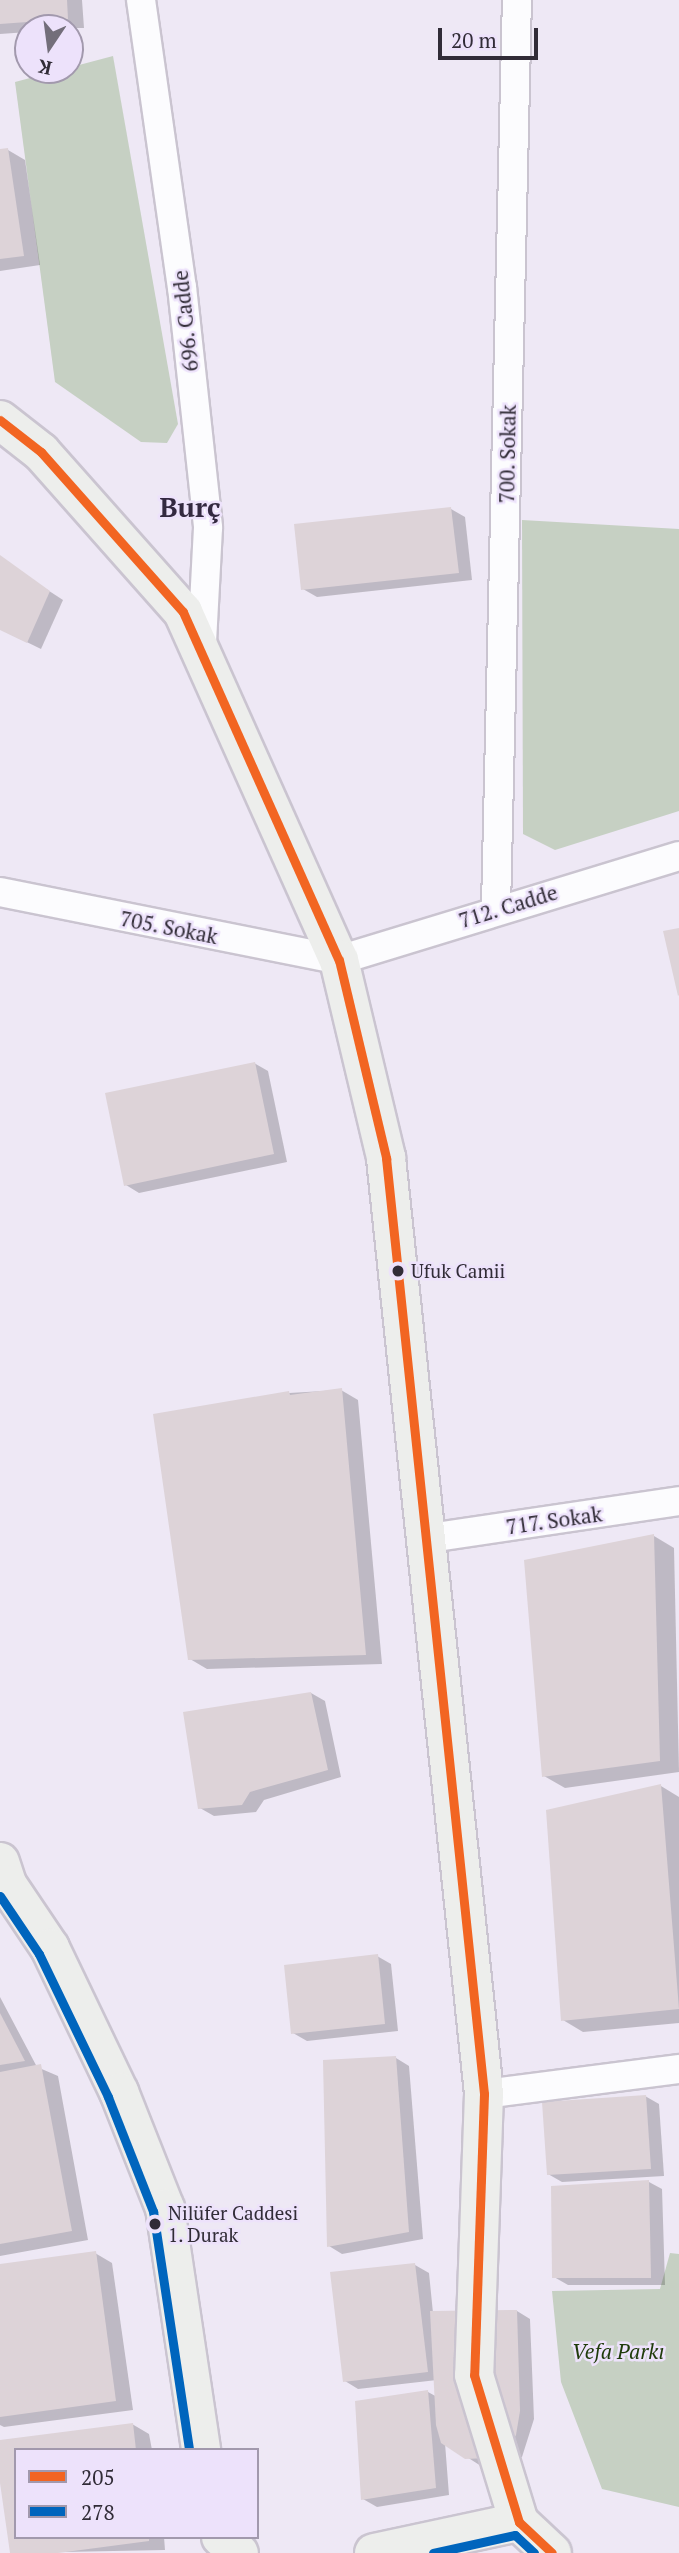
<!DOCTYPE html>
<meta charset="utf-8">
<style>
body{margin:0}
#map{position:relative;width:679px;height:2553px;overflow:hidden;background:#eee8f5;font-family:"PT Serif",serif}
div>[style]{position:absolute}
.green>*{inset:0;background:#c6d0c3}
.shadow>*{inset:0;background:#0003}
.building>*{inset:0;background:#ddd3d8}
.roads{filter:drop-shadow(2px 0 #cac4d0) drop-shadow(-2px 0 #cac4d0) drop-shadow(0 2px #cac4d0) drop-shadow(0 -2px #cac4d0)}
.street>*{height:28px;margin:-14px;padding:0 14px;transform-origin:14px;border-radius:14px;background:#fcfcfe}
.secondary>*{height:38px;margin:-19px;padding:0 19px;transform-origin:19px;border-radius:19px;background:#edeeec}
.bus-1>*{height:9px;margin:-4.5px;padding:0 4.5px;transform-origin:4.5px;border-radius:4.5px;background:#f26522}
.bus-2>*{height:9px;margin:-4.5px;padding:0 4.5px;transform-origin:4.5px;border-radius:4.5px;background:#0065bd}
.dots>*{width:19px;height:19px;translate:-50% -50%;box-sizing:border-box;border:4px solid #ede2fb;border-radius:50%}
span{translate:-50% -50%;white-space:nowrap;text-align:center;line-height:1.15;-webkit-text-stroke:5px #ede2fb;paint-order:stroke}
.bus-label{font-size:19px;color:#312c37}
.left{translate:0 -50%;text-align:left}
.street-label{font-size:21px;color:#312c37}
.park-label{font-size:21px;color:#1f3b0a;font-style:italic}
.district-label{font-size:28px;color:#332940;font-weight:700}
.legend{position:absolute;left:14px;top:2448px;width:245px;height:91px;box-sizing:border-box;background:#ede2fb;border:2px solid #a299ad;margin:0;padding:9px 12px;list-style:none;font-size:21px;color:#312c37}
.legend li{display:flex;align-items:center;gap:14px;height:35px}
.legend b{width:35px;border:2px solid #a299ad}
.north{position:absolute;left:14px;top:14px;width:70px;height:70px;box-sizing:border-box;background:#ede2fb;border:2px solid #a299ad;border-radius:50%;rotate:193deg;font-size:19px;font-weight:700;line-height:28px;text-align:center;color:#312c37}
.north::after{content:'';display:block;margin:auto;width:24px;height:32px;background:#736e7a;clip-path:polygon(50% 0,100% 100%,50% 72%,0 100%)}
.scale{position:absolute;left:438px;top:28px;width:100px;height:32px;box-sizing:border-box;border:4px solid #312c37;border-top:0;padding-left:9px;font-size:21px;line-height:24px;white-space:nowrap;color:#312c37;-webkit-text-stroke:5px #ede2fb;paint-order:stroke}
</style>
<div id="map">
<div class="green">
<div style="clip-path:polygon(113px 56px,178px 424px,167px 443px,141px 442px,55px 382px,15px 82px)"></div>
<div style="clip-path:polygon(522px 520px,679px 529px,679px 811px,555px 850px,523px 834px)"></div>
<div style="clip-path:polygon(670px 2253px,679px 2254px,679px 2507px,602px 2489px,561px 2382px,552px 2291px,660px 2289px)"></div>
</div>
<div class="shadow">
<div style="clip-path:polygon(0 0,82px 0,84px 28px,28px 28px,28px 32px,0 34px)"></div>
<div style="clip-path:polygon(8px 150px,25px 160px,40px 265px,0 271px,0 151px)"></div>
<div style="clip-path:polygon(451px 509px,465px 517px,472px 580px,317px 597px,303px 589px)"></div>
<div style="clip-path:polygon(0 559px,63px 600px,41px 649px,0 629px)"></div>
<div style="clip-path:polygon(254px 1063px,268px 1071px,287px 1162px,139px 1193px,126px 1185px)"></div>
<div style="clip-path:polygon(341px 1390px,358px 1400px,382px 1664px,207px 1669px,190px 1659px,289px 1393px)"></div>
<div style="clip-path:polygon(654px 1536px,674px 1548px,679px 1772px,565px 1788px,544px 1776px)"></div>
<div style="clip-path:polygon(311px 1693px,325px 1701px,341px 1777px,264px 1800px,256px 1812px,214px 1816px,200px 1808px)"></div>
<div style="clip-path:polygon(661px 1786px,679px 1797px,679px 2023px,583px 2032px,563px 2020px)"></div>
<div style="clip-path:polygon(377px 1956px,391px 1964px,398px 2031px,307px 2041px,293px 2033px)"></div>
<div style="clip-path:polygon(0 1997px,37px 2067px,58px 2076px,88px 2240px,0 2256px)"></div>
<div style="clip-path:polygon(396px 2058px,409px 2066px,423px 2239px,342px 2254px,329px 2246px)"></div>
<div style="clip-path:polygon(645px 2096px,659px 2104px,664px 2176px,562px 2182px,548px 2174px)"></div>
<div style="clip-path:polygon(649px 2182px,662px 2189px,665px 2285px,568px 2285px,554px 2277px)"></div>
<div style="clip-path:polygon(95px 2253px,112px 2263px,133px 2410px,4px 2427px,0 2425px,0 2266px)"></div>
<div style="clip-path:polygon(415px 2265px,429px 2273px,433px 2313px,517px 2311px,530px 2319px,534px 2419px,522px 2457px,502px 2465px,481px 2466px,445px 2443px,449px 2495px,377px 2507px,363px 2499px,428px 2392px,439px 2398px,437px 2380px,358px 2389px,345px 2381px)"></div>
<div style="clip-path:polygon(132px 2424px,149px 2434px,152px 2450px,16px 2450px,16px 2537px,164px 2537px,165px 2550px,11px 2553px,0 2442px)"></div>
</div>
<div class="building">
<div style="clip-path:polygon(0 0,67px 0,68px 19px,0 24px)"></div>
<div style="clip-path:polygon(8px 148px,24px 256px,0 259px,0 149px)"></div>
<div style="clip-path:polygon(451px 507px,459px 573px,301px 590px,294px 524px)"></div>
<div style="clip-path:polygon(0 555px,50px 591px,27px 643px,0 630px)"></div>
<div style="clip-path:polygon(679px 928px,679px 995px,678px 996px,663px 931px)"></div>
<div style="clip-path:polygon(255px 1062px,274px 1154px,124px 1186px,105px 1093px)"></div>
<div style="clip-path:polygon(342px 1388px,366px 1655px,188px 1660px,153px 1414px,289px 1391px,290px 1395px)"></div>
<div style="clip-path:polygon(654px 1534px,660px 1761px,542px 1777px,524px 1560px)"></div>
<div style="clip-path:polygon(311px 1692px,328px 1770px,250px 1792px,242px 1805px,198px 1809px,183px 1712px)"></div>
<div style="clip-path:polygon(661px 1784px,679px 2009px,561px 2021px,546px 1810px)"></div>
<div style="clip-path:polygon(378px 1954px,385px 2024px,291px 2034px,284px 1965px)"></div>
<div style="clip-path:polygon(0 2013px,25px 2061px,0 2065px)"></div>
<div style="clip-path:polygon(396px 2056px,409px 2232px,327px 2247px,323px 2060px)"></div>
<div style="clip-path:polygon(41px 2064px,72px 2231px,0 2244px,0 2072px)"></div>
<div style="clip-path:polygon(646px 2095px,651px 2169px,547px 2175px,542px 2102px)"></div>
<div style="clip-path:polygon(649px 2180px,651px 2278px,552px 2278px,551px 2186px)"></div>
<div style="clip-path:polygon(96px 2251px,116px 2401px,0 2417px,0 2264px)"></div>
<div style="clip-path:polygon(415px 2263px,428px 2372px,343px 2382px,330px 2272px)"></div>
<div style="clip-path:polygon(517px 2310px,520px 2411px,516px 2435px,508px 2449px,488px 2458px,465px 2459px,441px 2443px,436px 2425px,430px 2311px)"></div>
<div style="clip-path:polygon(428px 2390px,436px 2488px,361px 2500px,355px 2401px)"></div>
<div style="clip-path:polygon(133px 2423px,136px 2450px,16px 2450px,16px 2537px,149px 2537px,149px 2541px,58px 2553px,10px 2553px,0 2483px,0 2440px)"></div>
</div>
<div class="roads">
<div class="street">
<div style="left:141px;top:0;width:290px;rotate:81.9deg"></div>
<div style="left:182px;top:287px;width:242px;rotate:83.8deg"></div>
<div style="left:208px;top:528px;width:116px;rotate:93deg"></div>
<div style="left:0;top:892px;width:346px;rotate:11.3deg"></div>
<div style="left:339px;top:960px;width:356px;rotate:-17deg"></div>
<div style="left:496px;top:908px;width:908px;rotate:-88.68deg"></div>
<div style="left:429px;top:1538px;width:253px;rotate:-8.4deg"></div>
<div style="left:484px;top:2094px;width:197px;rotate:-7.3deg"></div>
</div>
<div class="secondary">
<div style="left:0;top:420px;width:52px;rotate:38deg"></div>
<div style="left:41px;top:452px;width:214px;rotate:48.4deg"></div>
<div style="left:183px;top:612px;width:381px;rotate:65.9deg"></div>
<div style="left:339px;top:960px;width:204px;rotate:76.6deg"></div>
<div style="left:386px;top:1158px;width:941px;rotate:84.02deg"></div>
<div style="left:484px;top:2094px;width:281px;rotate:92deg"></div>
<div style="left:474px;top:2375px;width:154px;rotate:73deg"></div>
<div style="left:519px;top:2522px;width:45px;rotate:43.2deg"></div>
<div style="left:0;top:1862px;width:23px;rotate:72deg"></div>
<div style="left:7px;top:1884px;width:77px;rotate:56.1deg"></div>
<div style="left:50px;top:1948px;width:160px;rotate:64.4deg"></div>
<div style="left:119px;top:2092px;width:125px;rotate:68.4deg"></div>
<div style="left:165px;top:2208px;width:245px;rotate:81.5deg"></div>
<div style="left:221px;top:2537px;width:24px;rotate:42deg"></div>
<div style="left:374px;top:2553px;width:148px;rotate:-12.1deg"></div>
</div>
</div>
<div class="bus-1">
<div style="left:0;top:420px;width:52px;rotate:38deg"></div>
<div style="left:41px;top:452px;width:214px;rotate:48.4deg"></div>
<div style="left:183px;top:612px;width:381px;rotate:65.9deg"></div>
<div style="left:339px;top:960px;width:204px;rotate:76.6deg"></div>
<div style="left:386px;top:1158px;width:941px;rotate:84.02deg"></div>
<div style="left:484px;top:2094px;width:281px;rotate:92deg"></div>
<div style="left:474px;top:2375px;width:154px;rotate:73deg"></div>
<div style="left:519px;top:2522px;width:45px;rotate:43.2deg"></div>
</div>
<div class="bus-2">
<div style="left:0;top:1896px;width:70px;rotate:56.1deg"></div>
<div style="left:39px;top:1954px;width:159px;rotate:64.2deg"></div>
<div style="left:108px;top:2097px;width:123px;rotate:68.5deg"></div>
<div style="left:153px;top:2211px;width:242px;rotate:81.4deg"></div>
<div style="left:433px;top:2553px;width:84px;rotate:-12.4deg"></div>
<div style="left:515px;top:2535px;width:26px;rotate:43deg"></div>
</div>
<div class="dots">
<div style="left:398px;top:1271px;background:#312c37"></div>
<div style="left:155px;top:2224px;background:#312c37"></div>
</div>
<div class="bus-label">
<span class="left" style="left:411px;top:1271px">Ufuk Camii</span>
<span class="left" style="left:168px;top:2224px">Nilüfer Caddesi<br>1. Durak</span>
</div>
<div class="street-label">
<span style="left:185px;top:321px;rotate:-96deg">696. Cadde</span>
<span style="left:507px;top:454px;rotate:-89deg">700. Sokak</span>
<span style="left:508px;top:906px;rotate:-17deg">712. Cadde</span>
<span style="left:169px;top:927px;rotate:11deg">705. Sokak</span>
<span style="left:554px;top:1520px;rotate:-8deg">717. Sokak</span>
</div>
<div class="park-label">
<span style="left:618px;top:2351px">Vefa Parkı</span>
</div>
<div class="district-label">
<span style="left:190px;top:507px">Burç</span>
</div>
<ul class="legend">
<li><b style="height:9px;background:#f26522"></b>205</li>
<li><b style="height:9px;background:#0065bd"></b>278</li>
</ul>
<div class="north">K</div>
<div class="scale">20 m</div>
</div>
